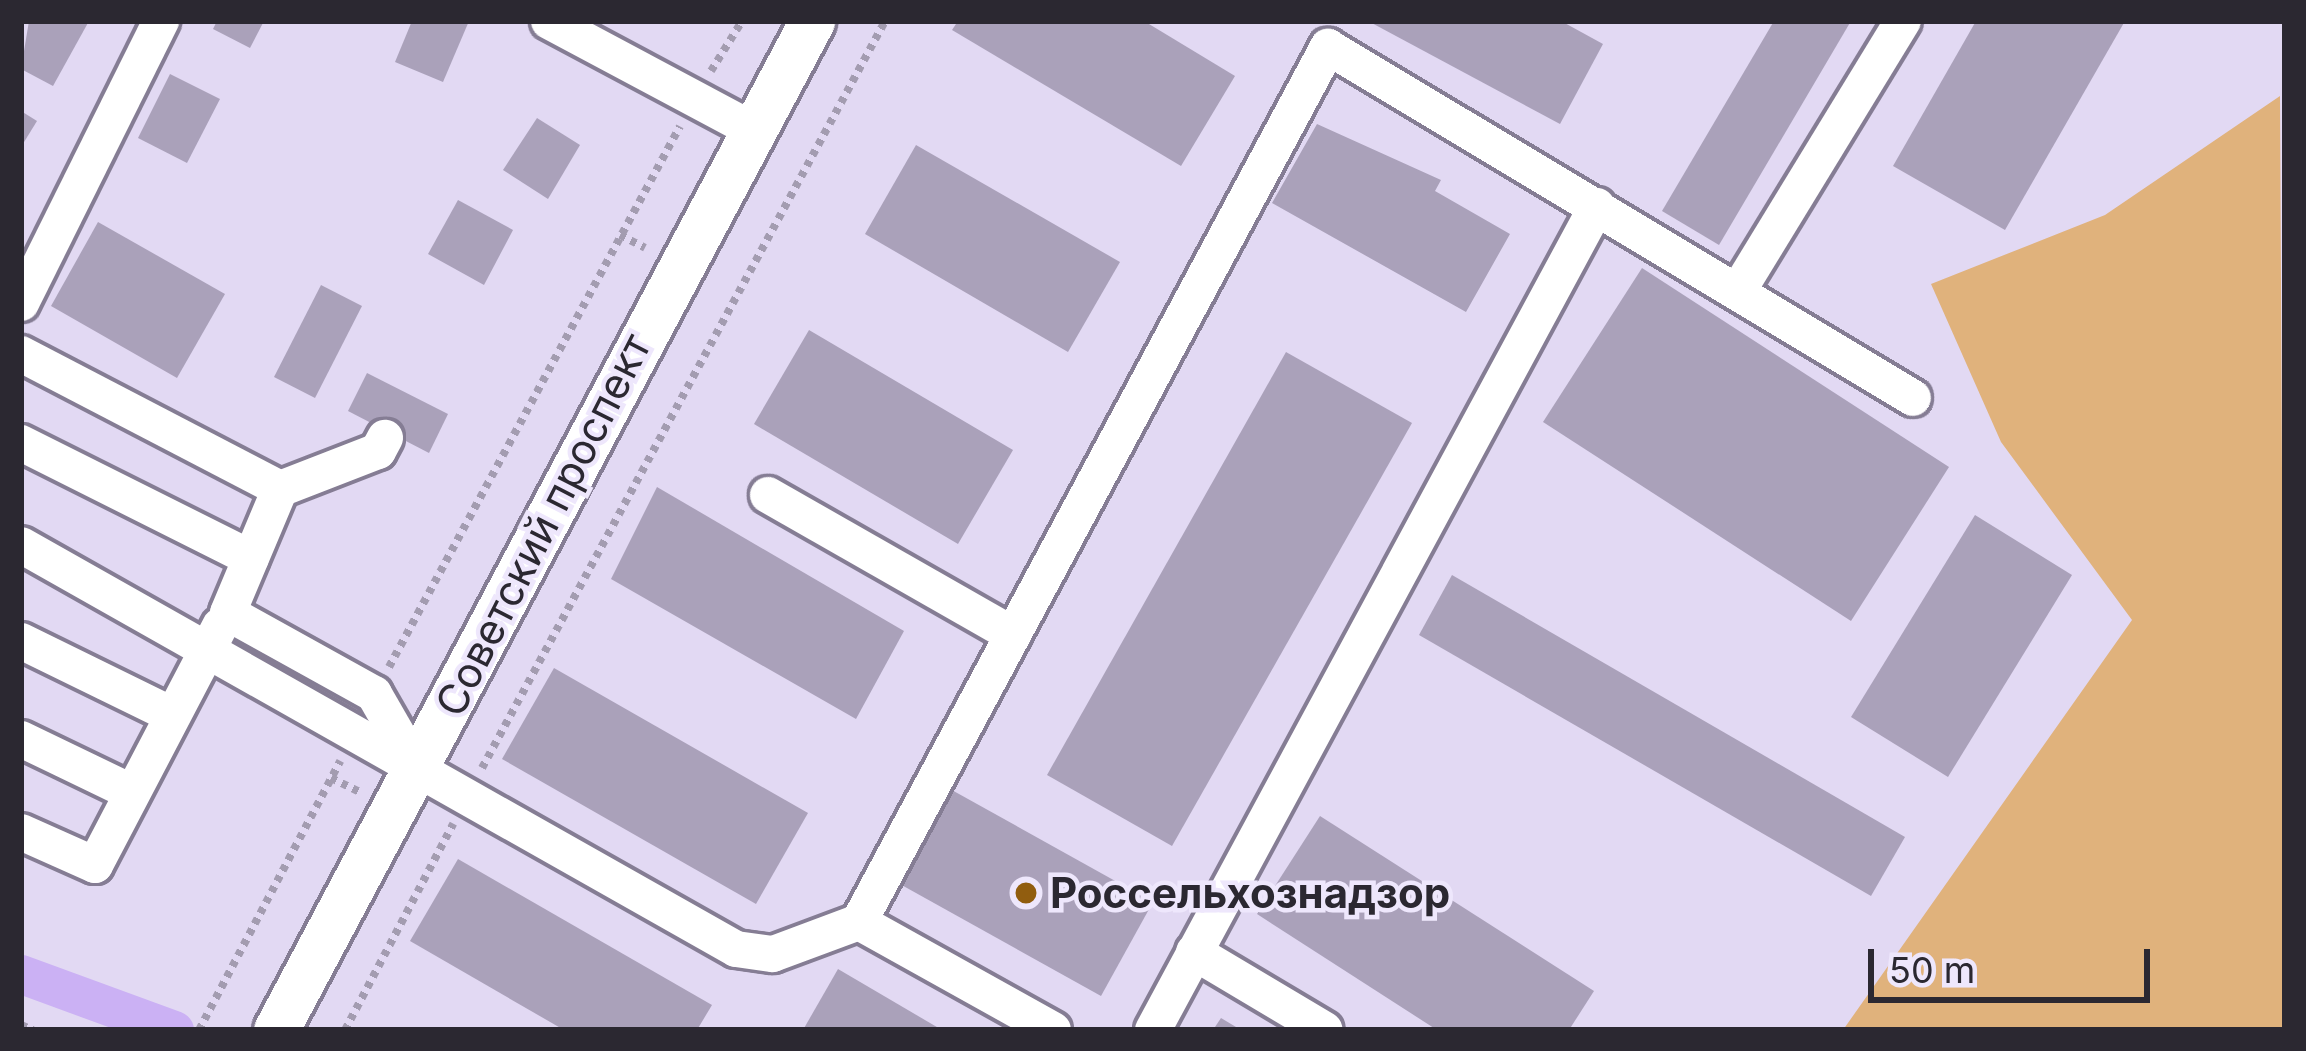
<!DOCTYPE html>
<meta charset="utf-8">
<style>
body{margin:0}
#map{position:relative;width:2306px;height:1051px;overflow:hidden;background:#e2d9f3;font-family:Inter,sans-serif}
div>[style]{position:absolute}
.green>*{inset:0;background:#e0b27c}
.canal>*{height:39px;margin:-19.5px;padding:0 19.5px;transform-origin:19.5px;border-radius:19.5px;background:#cbb1f4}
.building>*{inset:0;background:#aaa1ba}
.path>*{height:8px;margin-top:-4px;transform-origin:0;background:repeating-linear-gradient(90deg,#a39cb0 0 6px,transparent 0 12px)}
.roads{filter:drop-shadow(3px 0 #857d94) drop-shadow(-3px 0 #857d94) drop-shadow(0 3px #857d94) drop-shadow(0 -3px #857d94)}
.minor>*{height:36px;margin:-18px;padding:0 18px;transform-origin:18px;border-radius:18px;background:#fff}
.major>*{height:45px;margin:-22.5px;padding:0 22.5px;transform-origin:22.5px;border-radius:22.5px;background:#fff}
.dots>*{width:33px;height:33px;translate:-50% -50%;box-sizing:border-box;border:6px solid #eee7fc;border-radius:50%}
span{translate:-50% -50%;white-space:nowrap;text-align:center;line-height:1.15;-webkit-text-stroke:9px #eee7fc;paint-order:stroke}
.street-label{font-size:42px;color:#2b2831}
.poi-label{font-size:42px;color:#2b2831;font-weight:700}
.left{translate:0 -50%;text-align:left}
.frame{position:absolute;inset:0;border:24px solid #2b2831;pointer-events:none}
.scale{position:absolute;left:1868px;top:949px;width:282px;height:54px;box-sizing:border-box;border:6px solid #2b2831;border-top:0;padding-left:15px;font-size:36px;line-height:42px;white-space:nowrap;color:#2b2831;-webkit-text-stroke:9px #eee7fc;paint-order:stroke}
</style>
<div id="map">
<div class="green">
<div style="clip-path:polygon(2280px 96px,2285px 1030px,1843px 1030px,2132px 620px,2001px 442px,1931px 284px,2105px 215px)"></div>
</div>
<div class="canal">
<div style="left:21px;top:974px;width:163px;rotate:20.1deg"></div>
</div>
<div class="building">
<div style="clip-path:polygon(29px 21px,89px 21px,53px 86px,21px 69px)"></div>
<div style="clip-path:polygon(217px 21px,264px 21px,250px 48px,213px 29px)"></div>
<div style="clip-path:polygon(412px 21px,469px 21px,443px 82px,395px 62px)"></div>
<div style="clip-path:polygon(958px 21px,1144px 21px,1235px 76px,1181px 166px,952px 30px)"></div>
<div style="clip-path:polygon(1368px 21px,1561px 21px,1603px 44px,1560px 124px)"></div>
<div style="clip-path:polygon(1774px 21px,1851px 21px,1719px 245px,1662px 211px)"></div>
<div style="clip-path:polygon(1976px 21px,2125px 21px,2005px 230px,1893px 166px)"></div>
<div style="clip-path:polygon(170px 74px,220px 99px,187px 163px,138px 138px)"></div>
<div style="clip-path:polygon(21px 111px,37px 121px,21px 147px)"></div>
<div style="clip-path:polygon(537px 118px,580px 145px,548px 199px,503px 170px)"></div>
<div style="clip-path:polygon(1317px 124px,1441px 180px,1435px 191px,1510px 234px,1466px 312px,1272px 203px)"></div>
<div style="clip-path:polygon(916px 145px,1120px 262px,1068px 352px,865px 234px)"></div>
<div style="clip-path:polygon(458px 200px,513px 230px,484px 285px,428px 254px)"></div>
<div style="clip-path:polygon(98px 222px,225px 294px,177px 378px,51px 306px)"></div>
<div style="clip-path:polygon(1642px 268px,1949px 467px,1851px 621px,1543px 422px)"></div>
<div style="clip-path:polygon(321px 285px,362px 306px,315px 398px,274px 377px)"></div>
<div style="clip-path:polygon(809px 330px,1013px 450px,958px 544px,754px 424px)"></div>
<div style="clip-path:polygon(1286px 352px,1412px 423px,1172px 846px,1047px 775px)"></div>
<div style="clip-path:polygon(367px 373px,448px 414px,429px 453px,348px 411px)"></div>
<div style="clip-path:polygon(657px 487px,904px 631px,856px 719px,611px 579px)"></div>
<div style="clip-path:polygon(1975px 515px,2072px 575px,1948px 777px,1851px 717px)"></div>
<div style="clip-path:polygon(1452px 575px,1905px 837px,1871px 896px,1419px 635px)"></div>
<div style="clip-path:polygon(554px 668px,808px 813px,756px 904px,502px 759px)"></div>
<div style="clip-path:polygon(950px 789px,1153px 902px,1101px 996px,898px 883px)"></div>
<div style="clip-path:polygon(1320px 816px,1594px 991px,1569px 1030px,1437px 1030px,1257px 914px)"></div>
<div style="clip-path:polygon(458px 859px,712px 1005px,697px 1030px,564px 1030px,410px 941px)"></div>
<div style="clip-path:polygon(838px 969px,942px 1030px,803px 1030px)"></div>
<div style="clip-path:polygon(1221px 1018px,1241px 1030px,1213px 1030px)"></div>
</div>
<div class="path">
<div style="left:711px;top:71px;width:59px;rotate:-58.2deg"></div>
<div style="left:620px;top:235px;width:28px;rotate:27deg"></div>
<div style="left:389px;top:667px;width:614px;rotate:-61.72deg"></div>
<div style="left:482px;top:768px;width:849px;rotate:-61.65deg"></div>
<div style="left:331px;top:778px;width:34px;rotate:26deg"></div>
<div style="left:21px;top:1025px;width:13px;rotate:23deg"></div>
<div style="left:199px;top:1030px;width:304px;rotate:-62.3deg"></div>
<div style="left:345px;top:1030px;width:233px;rotate:-62.3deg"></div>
</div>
<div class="roads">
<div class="minor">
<div style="left:549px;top:21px;width:227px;rotate:28.1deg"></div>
<div style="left:1738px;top:291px;width:316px;rotate:-58.6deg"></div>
<div style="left:21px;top:303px;width:315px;rotate:-63.6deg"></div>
<div style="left:21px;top:354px;width:292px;rotate:27.5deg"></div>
<div style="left:280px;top:489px;width:134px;rotate:112.8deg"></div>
<div style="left:228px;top:613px;width:167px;rotate:29deg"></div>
<div style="left:374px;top:694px;width:76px;rotate:60.1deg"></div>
<div style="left:21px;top:443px;width:257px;rotate:26.6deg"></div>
<div style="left:280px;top:489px;width:105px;rotate:-21.2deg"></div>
<div style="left:378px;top:451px;width:15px;rotate:-62deg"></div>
<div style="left:768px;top:495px;width:282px;rotate:29.7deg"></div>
<div style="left:21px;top:545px;width:821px;rotate:29.47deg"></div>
<div style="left:736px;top:949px;width:37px;rotate:8deg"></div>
<div style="left:773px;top:954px;width:92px;rotate:-20.4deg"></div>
<div style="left:859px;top:922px;width:222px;rotate:29.1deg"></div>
<div style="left:21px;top:641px;width:168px;rotate:26.1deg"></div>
<div style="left:21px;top:739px;width:122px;rotate:25.7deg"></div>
<div style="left:21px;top:832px;width:81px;rotate:24deg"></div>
<div style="left:95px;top:865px;width:270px;rotate:-62.4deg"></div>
<div style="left:859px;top:922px;width:993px;rotate:-61.81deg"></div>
<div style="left:1328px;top:47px;width:682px;rotate:30.96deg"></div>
<div style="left:1194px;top:952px;width:152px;rotate:30.8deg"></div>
<div style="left:1153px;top:1030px;width:936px;rotate:-61.68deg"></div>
</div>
<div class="major">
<div style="left:276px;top:1030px;width:1143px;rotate:-62.02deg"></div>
</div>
</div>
<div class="dots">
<div style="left:1026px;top:893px;background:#915d0f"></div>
</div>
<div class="street-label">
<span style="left:543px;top:525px;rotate:-63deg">Советский проспект</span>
</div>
<div class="poi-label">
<span class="left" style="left:1050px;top:893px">Россельхознадзор</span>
</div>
<div class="frame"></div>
<div class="scale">50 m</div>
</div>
